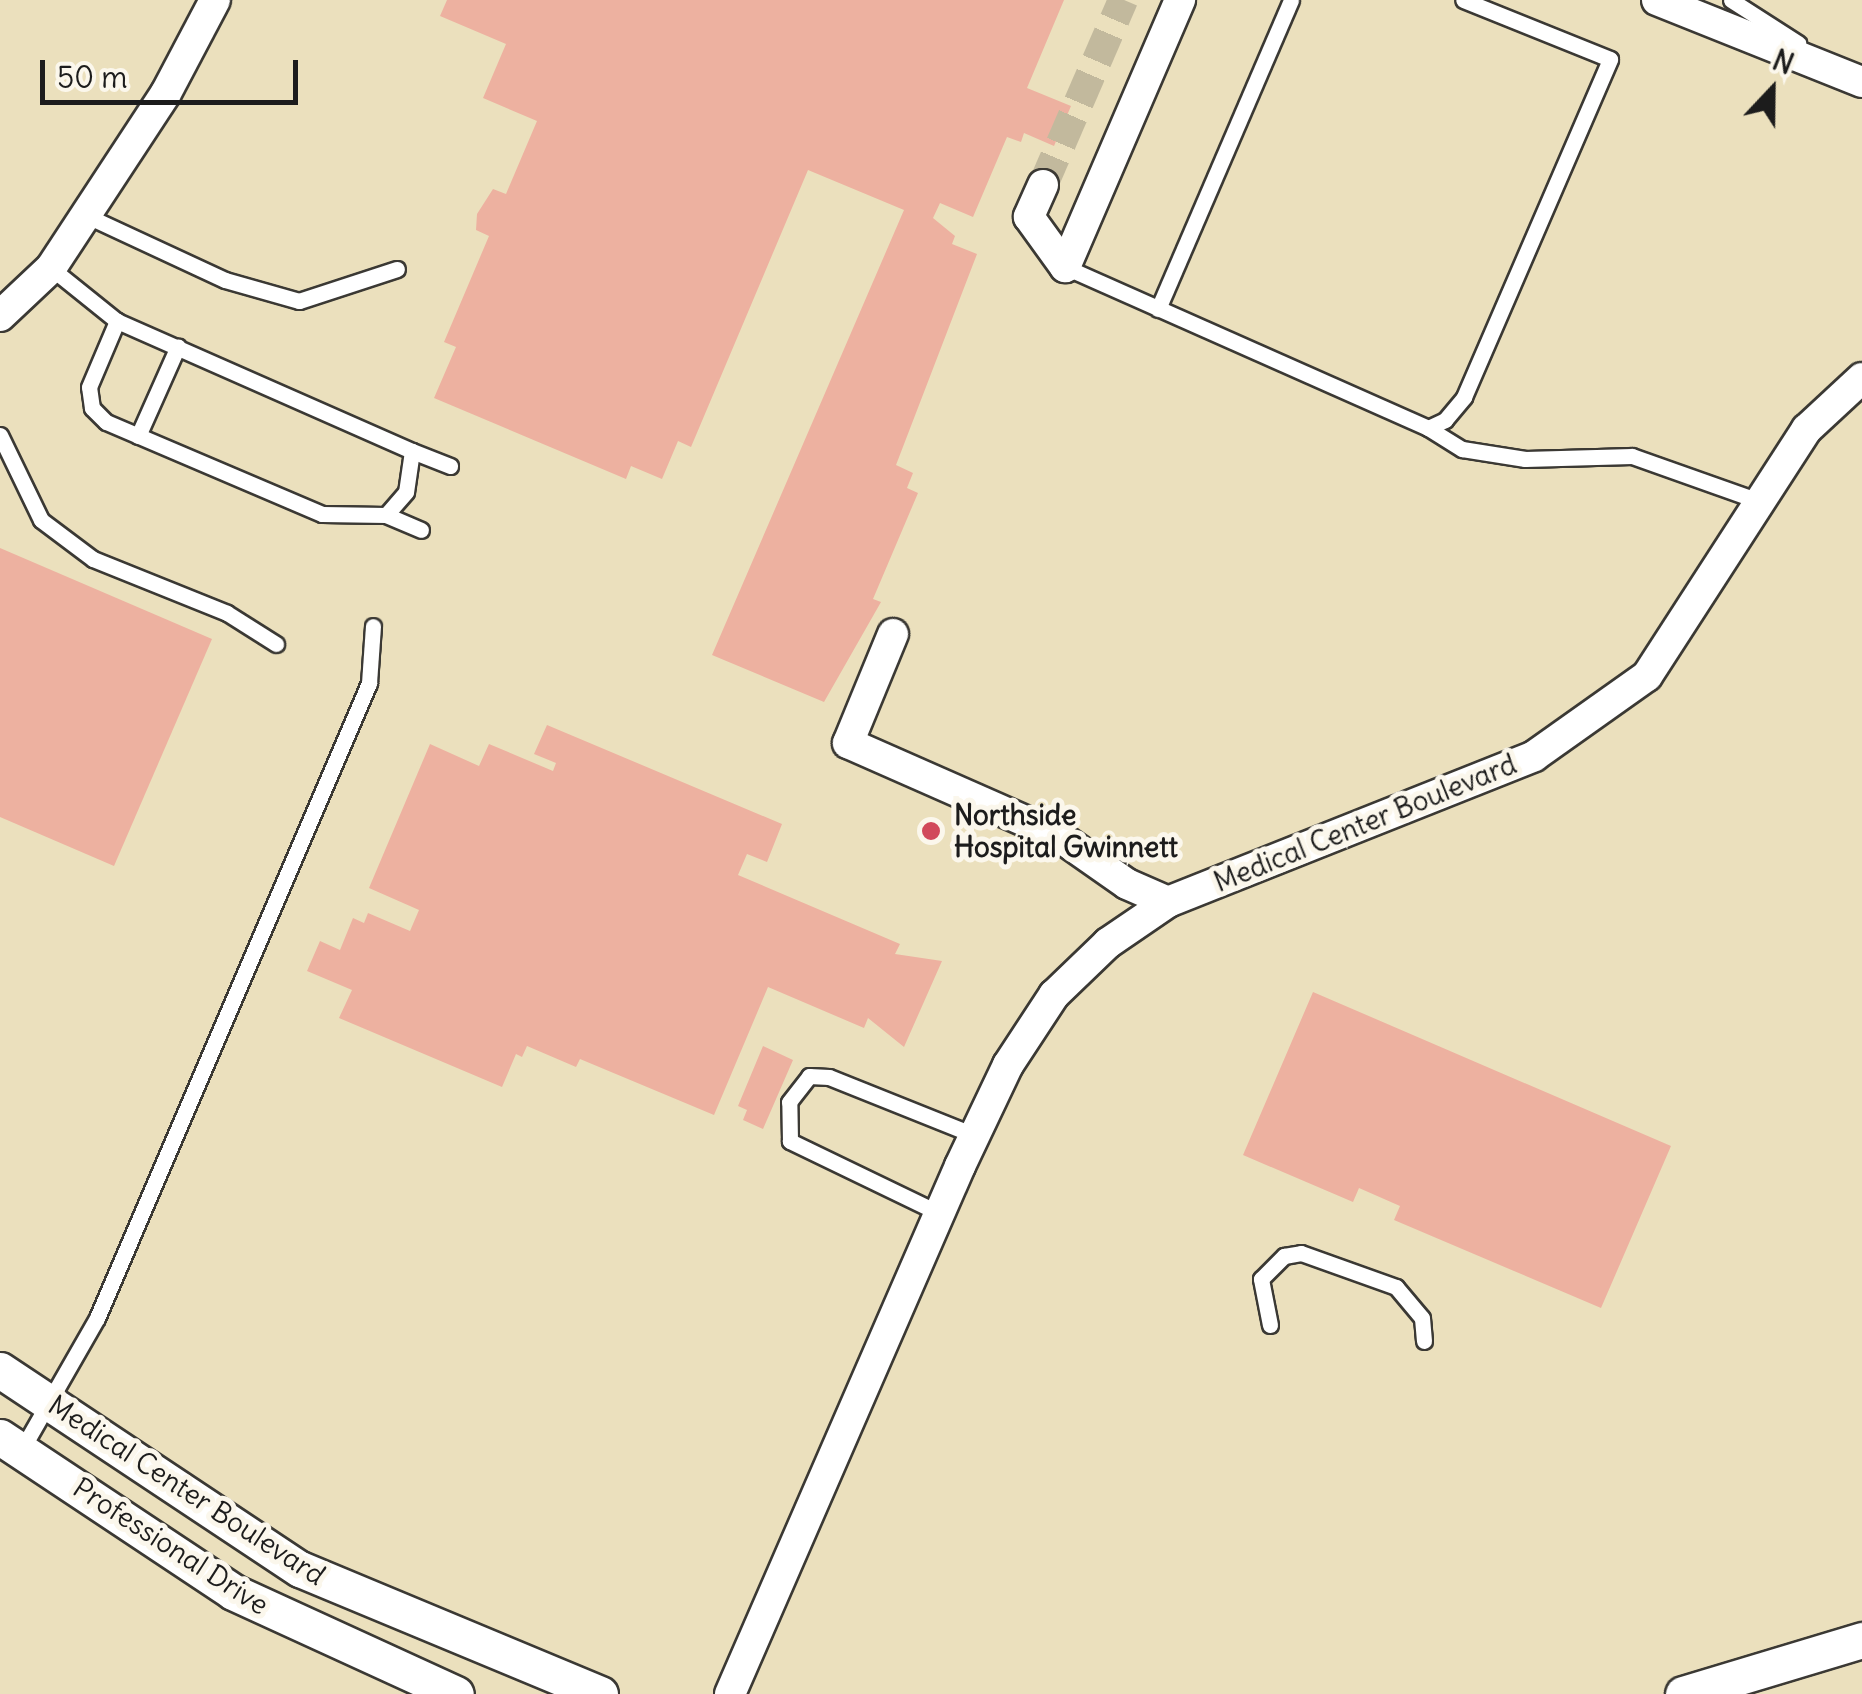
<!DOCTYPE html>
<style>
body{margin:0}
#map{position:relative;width:1862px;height:1694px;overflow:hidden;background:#ebe0bd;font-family:Delius,sans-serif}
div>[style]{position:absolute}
.building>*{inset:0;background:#edb1a0}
.minor-tunnel>*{height:30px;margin-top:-15px;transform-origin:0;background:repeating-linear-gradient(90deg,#c2b99d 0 30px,transparent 0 45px)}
.roads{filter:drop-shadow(2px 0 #3b3934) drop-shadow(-2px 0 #3b3934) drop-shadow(0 2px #3b3934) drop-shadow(0 -2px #3b3934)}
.service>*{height:15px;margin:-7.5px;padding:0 7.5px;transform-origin:7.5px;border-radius:7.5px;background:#fff}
.minor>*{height:30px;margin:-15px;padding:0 15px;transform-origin:15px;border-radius:15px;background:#fff}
.tertiary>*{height:35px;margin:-17.5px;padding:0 17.5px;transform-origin:17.5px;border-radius:17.5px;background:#fff}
.dots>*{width:28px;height:28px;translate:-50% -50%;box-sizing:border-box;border:5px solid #fbf7ec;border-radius:50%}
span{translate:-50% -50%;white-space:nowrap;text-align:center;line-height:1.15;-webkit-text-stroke:10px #fbf7ec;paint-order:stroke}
.poi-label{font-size:28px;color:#1c1c1c;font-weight:700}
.left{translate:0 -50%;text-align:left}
.street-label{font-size:28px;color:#1c1c1c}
.north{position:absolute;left:1722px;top:40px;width:100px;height:100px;-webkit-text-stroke:8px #fbf7ec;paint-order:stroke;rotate:22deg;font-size:28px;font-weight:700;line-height:40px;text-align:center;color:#1c1c1c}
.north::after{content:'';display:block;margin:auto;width:35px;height:45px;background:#1c1c1c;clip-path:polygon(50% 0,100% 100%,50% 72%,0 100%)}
.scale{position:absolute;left:40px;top:60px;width:258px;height:45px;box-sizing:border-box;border:5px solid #1c1c1c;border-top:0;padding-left:12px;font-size:30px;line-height:35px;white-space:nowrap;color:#1c1c1c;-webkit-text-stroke:8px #fbf7ec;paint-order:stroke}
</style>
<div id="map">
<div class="building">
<div style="clip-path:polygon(447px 0,1064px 0,1027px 88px,1071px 106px,1054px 146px,1024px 133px,1021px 142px,1007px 137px,973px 217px,940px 203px,933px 218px,955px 236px,952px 244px,977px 254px,896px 465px,913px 473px,907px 488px,918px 493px,873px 599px,881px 602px,824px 702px,712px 655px,904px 210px,808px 170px,691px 447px,678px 441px,662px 479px,631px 466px,626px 479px,434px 398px,456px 347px,444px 342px,489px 236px,476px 230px,477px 214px,493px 189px,506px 194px,537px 121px,483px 98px,506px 44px,440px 16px)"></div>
<div style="clip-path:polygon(0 548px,212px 639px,114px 866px,0 817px)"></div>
<div style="clip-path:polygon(547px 725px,782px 824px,767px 862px,747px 854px,738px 875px,900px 944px,895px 954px,942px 961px,904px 1047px,868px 1018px,864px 1028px,768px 987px,714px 1115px,580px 1059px,576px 1067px,527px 1046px,522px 1057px,516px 1054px,502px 1087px,339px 1018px,352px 990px,307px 971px,320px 941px,340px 950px,353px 918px,364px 923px,368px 913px,410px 931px,419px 910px,369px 888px,430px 744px,479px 766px,489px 744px,553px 771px,556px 763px,534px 754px)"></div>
<div style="clip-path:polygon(1313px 992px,1671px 1146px,1601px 1308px,1394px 1220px,1400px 1206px,1359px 1188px,1353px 1202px,1243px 1155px)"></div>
<div style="clip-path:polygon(763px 1046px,793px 1060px,763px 1129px,743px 1120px,747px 1110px,738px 1106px)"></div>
</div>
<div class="minor-tunnel">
<div style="left:1043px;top:185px;width:202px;rotate:-66.6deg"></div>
</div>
<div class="roads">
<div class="service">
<div style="left:1731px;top:0;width:80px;rotate:32.7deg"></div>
<div style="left:85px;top:215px;width:154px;rotate:24.9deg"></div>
<div style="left:225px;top:280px;width:77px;rotate:15.8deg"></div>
<div style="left:299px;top:301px;width:103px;rotate:-18.1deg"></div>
<div style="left:1065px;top:267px;width:397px;rotate:23.9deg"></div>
<div style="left:1428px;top:428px;width:40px;rotate:32deg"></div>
<div style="left:1462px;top:449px;width:64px;rotate:9deg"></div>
<div style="left:1525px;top:459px;width:107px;rotate:-1.6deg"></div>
<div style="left:1632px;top:456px;width:135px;rotate:19.5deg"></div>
<div style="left:51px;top:268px;width:85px;rotate:38.8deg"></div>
<div style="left:117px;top:321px;width:322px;rotate:23.8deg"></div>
<div style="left:412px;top:451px;width:41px;rotate:98.3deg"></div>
<div style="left:406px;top:492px;width:30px;rotate:131deg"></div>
<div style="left:386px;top:515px;width:64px;rotate:-179.1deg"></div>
<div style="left:322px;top:514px;width:235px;rotate:-156.9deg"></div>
<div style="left:106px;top:422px;width:20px;rotate:-135deg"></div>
<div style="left:92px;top:408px;width:21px;rotate:-98deg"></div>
<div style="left:89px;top:387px;width:72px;rotate:-67deg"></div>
<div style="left:1158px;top:309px;width:336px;rotate:-66.7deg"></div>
<div style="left:1428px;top:428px;width:19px;rotate:-25deg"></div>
<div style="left:1445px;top:420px;width:30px;rotate:-50deg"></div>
<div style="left:1464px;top:397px;width:368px;rotate:-66.6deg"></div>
<div style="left:1610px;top:59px;width:158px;rotate:-158.1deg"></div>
<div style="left:0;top:435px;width:94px;rotate:64.2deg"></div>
<div style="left:41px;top:520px;width:65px;rotate:36.9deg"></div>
<div style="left:93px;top:559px;width:144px;rotate:21.9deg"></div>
<div style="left:227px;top:613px;width:58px;rotate:32.3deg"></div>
<div style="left:138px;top:436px;width:98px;rotate:-66deg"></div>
<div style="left:412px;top:451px;width:41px;rotate:21.5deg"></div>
<div style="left:386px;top:515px;width:38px;rotate:23deg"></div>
<div style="left:941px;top:1214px;width:168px;rotate:-154.2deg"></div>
<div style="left:790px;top:1141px;width:39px;rotate:-91deg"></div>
<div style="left:789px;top:1102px;width:33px;rotate:-52deg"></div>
<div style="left:809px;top:1076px;width:20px;rotate:3deg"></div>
<div style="left:829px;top:1077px;width:156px;rotate:21.8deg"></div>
<div style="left:1270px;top:1325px;width:47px;rotate:-101.1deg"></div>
<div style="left:1261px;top:1279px;width:33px;rotate:-45deg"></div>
<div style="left:1284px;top:1256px;width:17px;rotate:-10deg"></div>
<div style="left:1301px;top:1253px;width:101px;rotate:19.7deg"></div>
<div style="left:1396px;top:1287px;width:40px;rotate:50deg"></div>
<div style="left:1422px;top:1318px;width:23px;rotate:85deg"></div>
<div style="left:22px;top:1449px;width:151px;rotate:-60.2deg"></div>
<div style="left:97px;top:1318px;width:691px;rotate:-66.81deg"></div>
<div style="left:369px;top:683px;width:57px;rotate:-86deg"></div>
</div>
<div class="minor">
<div style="left:1657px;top:0;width:221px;rotate:21.8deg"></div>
<div style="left:1043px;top:185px;width:35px;rotate:114deg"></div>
<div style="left:1029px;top:217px;width:62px;rotate:54.2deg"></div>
<div style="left:1065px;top:267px;width:291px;rotate:-66.7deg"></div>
<div style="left:0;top:316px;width:70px;rotate:-43.3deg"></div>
<div style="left:51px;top:268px;width:209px;rotate:-56.7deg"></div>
<div style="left:166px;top:93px;width:105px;rotate:-62.2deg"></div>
<div style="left:893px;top:634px;width:118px;rotate:112.4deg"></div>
<div style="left:848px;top:743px;width:228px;rotate:23.8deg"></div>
<div style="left:1057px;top:835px;width:85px;rotate:35deg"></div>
<div style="left:1127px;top:884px;width:45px;rotate:23.7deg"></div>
<div style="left:730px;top:1694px;width:576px;rotate:-66.46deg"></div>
<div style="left:960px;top:1166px;width:112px;rotate:-64.6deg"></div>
<div style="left:1008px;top:1065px;width:84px;rotate:-56.7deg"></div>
<div style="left:1054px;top:995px;width:75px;rotate:-43.9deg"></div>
<div style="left:1108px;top:943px;width:73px;rotate:-34.3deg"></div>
<div style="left:1168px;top:902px;width:394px;rotate:-21.7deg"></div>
<div style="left:1534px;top:756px;width:138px;rotate:-35.3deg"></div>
<div style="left:1647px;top:676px;width:294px;rotate:-57.1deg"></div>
<div style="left:1807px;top:429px;width:75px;rotate:-42.8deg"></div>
</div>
<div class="tertiary">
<div style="left:0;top:1370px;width:360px;rotate:33.6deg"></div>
<div style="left:300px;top:1569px;width:325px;rotate:22.6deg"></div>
<div style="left:0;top:1437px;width:280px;rotate:33.6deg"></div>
<div style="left:233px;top:1592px;width:245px;rotate:24.6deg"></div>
<div style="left:1683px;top:1694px;width:187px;rotate:-16.8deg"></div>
</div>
</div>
<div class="dots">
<div style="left:931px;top:831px;background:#d1495b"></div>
</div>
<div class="poi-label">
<span class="left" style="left:954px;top:831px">Northside<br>Hospital Gwinnett</span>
</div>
<div class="street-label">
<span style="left:1365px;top:823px;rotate:-22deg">Medical Center Boulevard</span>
<span style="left:187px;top:1490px;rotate:33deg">Medical Center Boulevard</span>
<span style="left:171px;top:1546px;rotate:33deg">Professional Drive</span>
</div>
<div class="north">N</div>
<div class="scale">50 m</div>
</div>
